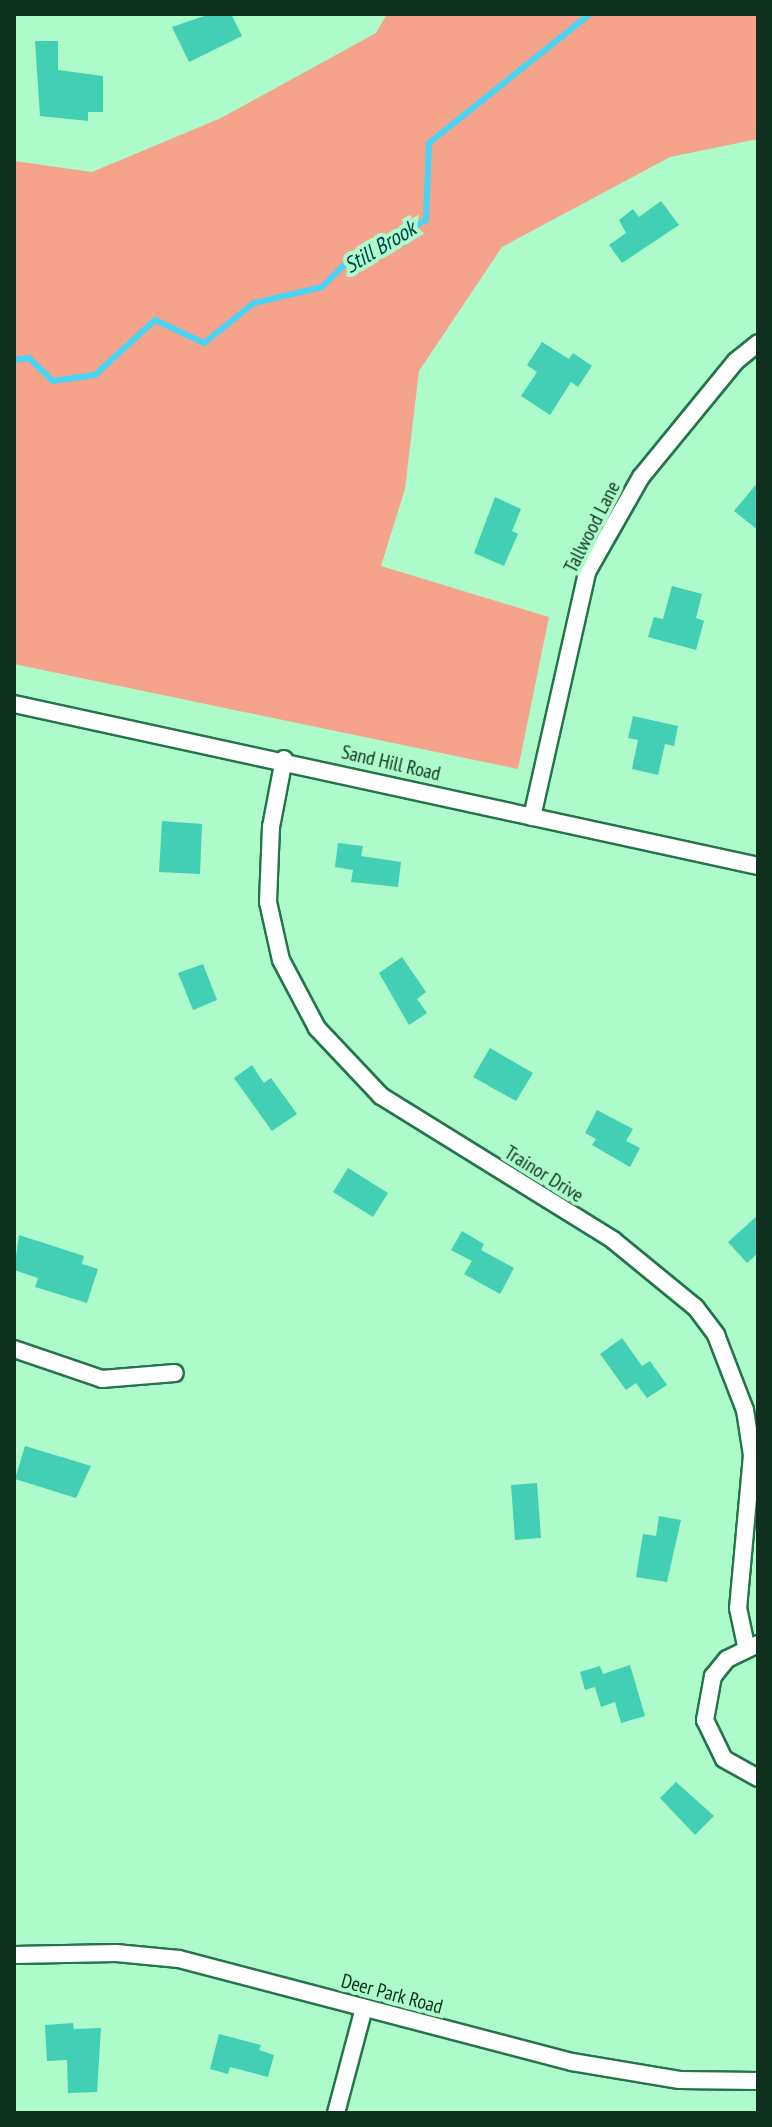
<!DOCTYPE html>
<style>
body{margin:0}
#map{position:relative;width:772px;height:2127px;overflow:hidden;background:#adfacb;font-family:"PT Sans Narrow",sans-serif}
div>[style]{position:absolute}
.green>*{inset:0;background:#f5a38a}
.stream>*{height:6px;margin:-3px;padding:0 3px;transform-origin:3px;border-radius:3px;background:#4ad4f5}
.building>*{inset:0;background:#43cfb4}
.roads{filter:drop-shadow(2px 0 #25744c) drop-shadow(-2px 0 #25744c) drop-shadow(0 2px #25744c) drop-shadow(0 -2px #25744c)}
.street>*{height:16px;margin:-8px;padding:0 8px;transform-origin:8px;border-radius:8px;background:#fff}
span{translate:-50% -50%;white-space:nowrap;text-align:center;line-height:1.15;-webkit-text-stroke:8px #adfacb;paint-order:stroke}
.street-label{font-size:20px;color:#113120}
.water-label{font-size:22px;color:#00414f;font-style:italic}
.frame{position:absolute;inset:0;border:16px solid #113120;pointer-events:none}
</style>
<div id="map">
<div class="green">
<div style="clip-path:polygon(387px 14px,758px 14px,758px 139px,670px 157px,502px 247px,419px 371px,405px 489px,381px 566px,549px 617px,518px 769px,14px 664px,14px 161px,92px 172px,221px 118px,376px 33px)"></div>
</div>
<div class="stream">
<div style="left:14px;top:360px;width:15px;rotate:-8deg"></div>
<div style="left:29px;top:358px;width:33px;rotate:44deg"></div>
<div style="left:53px;top:381px;width:42px;rotate:-8.1deg"></div>
<div style="left:95px;top:375px;width:81px;rotate:-42.5deg"></div>
<div style="left:155px;top:320px;width:54px;rotate:25.1deg"></div>
<div style="left:204px;top:343px;width:64px;rotate:-38.7deg"></div>
<div style="left:254px;top:303px;width:70px;rotate:-13.2deg"></div>
<div style="left:322px;top:287px;width:30px;rotate:-45deg"></div>
<div style="left:343px;top:266px;width:95px;rotate:-29deg"></div>
<div style="left:426px;top:220px;width:77px;rotate:-87.8deg"></div>
<div style="left:429px;top:143px;width:206px;rotate:-38.7deg"></div>
</div>
<div class="building">
<div style="clip-path:polygon(210px 14px,231px 14px,242px 36px,189px 62px,172px 27px)"></div>
<div style="clip-path:polygon(35px 41px,58px 41px,58px 70px,103px 76px,103px 112px,88px 112px,88px 121px,40px 116px)"></div>
<div style="clip-path:polygon(661px 201px,679px 225px,622px 263px,609px 245px,626px 233px,619px 220px,633px 209px,639px 217px)"></div>
<div style="clip-path:polygon(542px 342px,569px 359px,573px 353px,592px 366px,578px 387px,571px 382px,550px 415px,521px 396px,537px 372px,527px 365px)"></div>
<div style="clip-path:polygon(758px 482px,758px 530px,734px 511px)"></div>
<div style="clip-path:polygon(495px 497px,521px 509px,512px 531px,518px 534px,504px 566px,474px 553px)"></div>
<div style="clip-path:polygon(672px 586px,702px 594px,696px 618px,704px 621px,696px 650px,648px 637px,654px 617px,663px 619px)"></div>
<div style="clip-path:polygon(633px 716px,678px 726px,674px 746px,665px 744px,658px 775px,632px 769px,638px 740px,628px 738px)"></div>
<div style="clip-path:polygon(162px 821px,202px 824px,200px 874px,159px 872px)"></div>
<div style="clip-path:polygon(338px 843px,363px 846px,361px 856px,401px 862px,398px 887px,351px 882px,353px 870px,335px 867px)"></div>
<div style="clip-path:polygon(402px 957px,426px 992px,417px 999px,427px 1013px,409px 1025px,379px 973px)"></div>
<div style="clip-path:polygon(203px 964px,217px 1000px,193px 1010px,178px 973px)"></div>
<div style="clip-path:polygon(490px 1048px,533px 1073px,516px 1101px,473px 1077px)"></div>
<div style="clip-path:polygon(252px 1065px,264px 1083px,271px 1078px,297px 1114px,272px 1131px,234px 1078px)"></div>
<div style="clip-path:polygon(597px 1110px,633px 1129px,626px 1141px,640px 1148px,630px 1167px,592px 1145px,596px 1139px,585px 1133px)"></div>
<div style="clip-path:polygon(348px 1168px,388px 1193px,373px 1217px,333px 1192px)"></div>
<div style="clip-path:polygon(758px 1215px,758px 1253px,747px 1263px,728px 1242px)"></div>
<div style="clip-path:polygon(462px 1231px,484px 1244px,481px 1250px,514px 1268px,500px 1294px,464px 1274px,472px 1261px,451px 1250px)"></div>
<div style="clip-path:polygon(19px 1235px,84px 1256px,82px 1264px,98px 1269px,87px 1303px,35px 1287px,38px 1278px,14px 1270px)"></div>
<div style="clip-path:polygon(622px 1338px,642px 1366px,650px 1361px,667px 1385px,647px 1398px,636px 1383px,626px 1390px,600px 1354px)"></div>
<div style="clip-path:polygon(25px 1446px,91px 1466px,76px 1498px,15px 1479px)"></div>
<div style="clip-path:polygon(537px 1483px,541px 1538px,515px 1540px,511px 1485px)"></div>
<div style="clip-path:polygon(659px 1516px,681px 1520px,667px 1582px,636px 1577px,643px 1534px,656px 1536px)"></div>
<div style="clip-path:polygon(630px 1665px,645px 1716px,621px 1723px,615px 1702px,601px 1707px,595px 1687px,585px 1690px,580px 1672px,600px 1666px,603px 1674px)"></div>
<div style="clip-path:polygon(676px 1782px,714px 1816px,695px 1835px,660px 1798px)"></div>
<div style="clip-path:polygon(73px 2023px,74px 2029px,101px 2028px,97px 2092px,68px 2093px,67px 2060px,47px 2061px,45px 2025px)"></div>
<div style="clip-path:polygon(219px 2034px,261px 2045px,259px 2050px,274px 2055px,268px 2077px,230px 2067px,228px 2074px,210px 2069px)"></div>
</div>
<div class="roads">
<div class="street">
<div style="left:14px;top:704px;width:761px;rotate:12.28deg"></div>
<div style="left:284px;top:759px;width:69px;rotate:100.8deg"></div>
<div style="left:271px;top:827px;width:75px;rotate:92.3deg"></div>
<div style="left:268px;top:902px;width:59px;rotate:77.4deg"></div>
<div style="left:281px;top:960px;width:77px;rotate:62.1deg"></div>
<div style="left:317px;top:1028px;width:93px;rotate:46.7deg"></div>
<div style="left:381px;top:1096px;width:273px;rotate:31.8deg"></div>
<div style="left:613px;top:1240px;width:107px;rotate:39.3deg"></div>
<div style="left:696px;top:1308px;width:34px;rotate:53deg"></div>
<div style="left:716px;top:1335px;width:80px;rotate:68.9deg"></div>
<div style="left:745px;top:1410px;width:46px;rotate:81.2deg"></div>
<div style="left:752px;top:1455px;width:154px;rotate:95.2deg"></div>
<div style="left:738px;top:1608px;width:40px;rotate:78deg"></div>
<div style="left:532px;top:817px;width:251px;rotate:-77.3deg"></div>
<div style="left:587px;top:572px;width:109px;rotate:-60.4deg"></div>
<div style="left:641px;top:477px;width:150px;rotate:-50.7deg"></div>
<div style="left:736px;top:361px;width:28px;rotate:-39deg"></div>
<div style="left:14px;top:1349px;width:93px;rotate:18.8deg"></div>
<div style="left:102px;top:1379px;width:73px;rotate:-4.7deg"></div>
<div style="left:758px;top:1644px;width:34px;rotate:154deg"></div>
<div style="left:727px;top:1659px;width:22px;rotate:129deg"></div>
<div style="left:713px;top:1676px;width:45px;rotate:100.3deg"></div>
<div style="left:705px;top:1720px;width:43px;rotate:64deg"></div>
<div style="left:724px;top:1759px;width:39px;rotate:29deg"></div>
<div style="left:14px;top:1955px;width:102px;rotate:-1.1deg"></div>
<div style="left:116px;top:1953px;width:63px;rotate:5.4deg"></div>
<div style="left:179px;top:1959px;width:406px;rotate:14.7deg"></div>
<div style="left:572px;top:2062px;width:109px;rotate:9.5deg"></div>
<div style="left:680px;top:2080px;width:78px;rotate:0.7deg"></div>
<div style="left:336px;top:2113px;width:109px;rotate:-75.1deg"></div>
</div>
</div>
<div class="street-label">
<span style="left:592px;top:527px;rotate:-63deg">Tallwood Lane</span>
<span style="left:391px;top:763px;rotate:13deg">Sand Hill Road</span>
<span style="left:544px;top:1174px;rotate:32deg">Trainor Drive</span>
<span style="left:392px;top:1994px;rotate:15deg">Deer Park Road</span>
</div>
<div class="water-label">
<span style="left:380px;top:247px;rotate:-31deg">Still Brook</span>
</div>
<div class="frame"></div>
</div>
